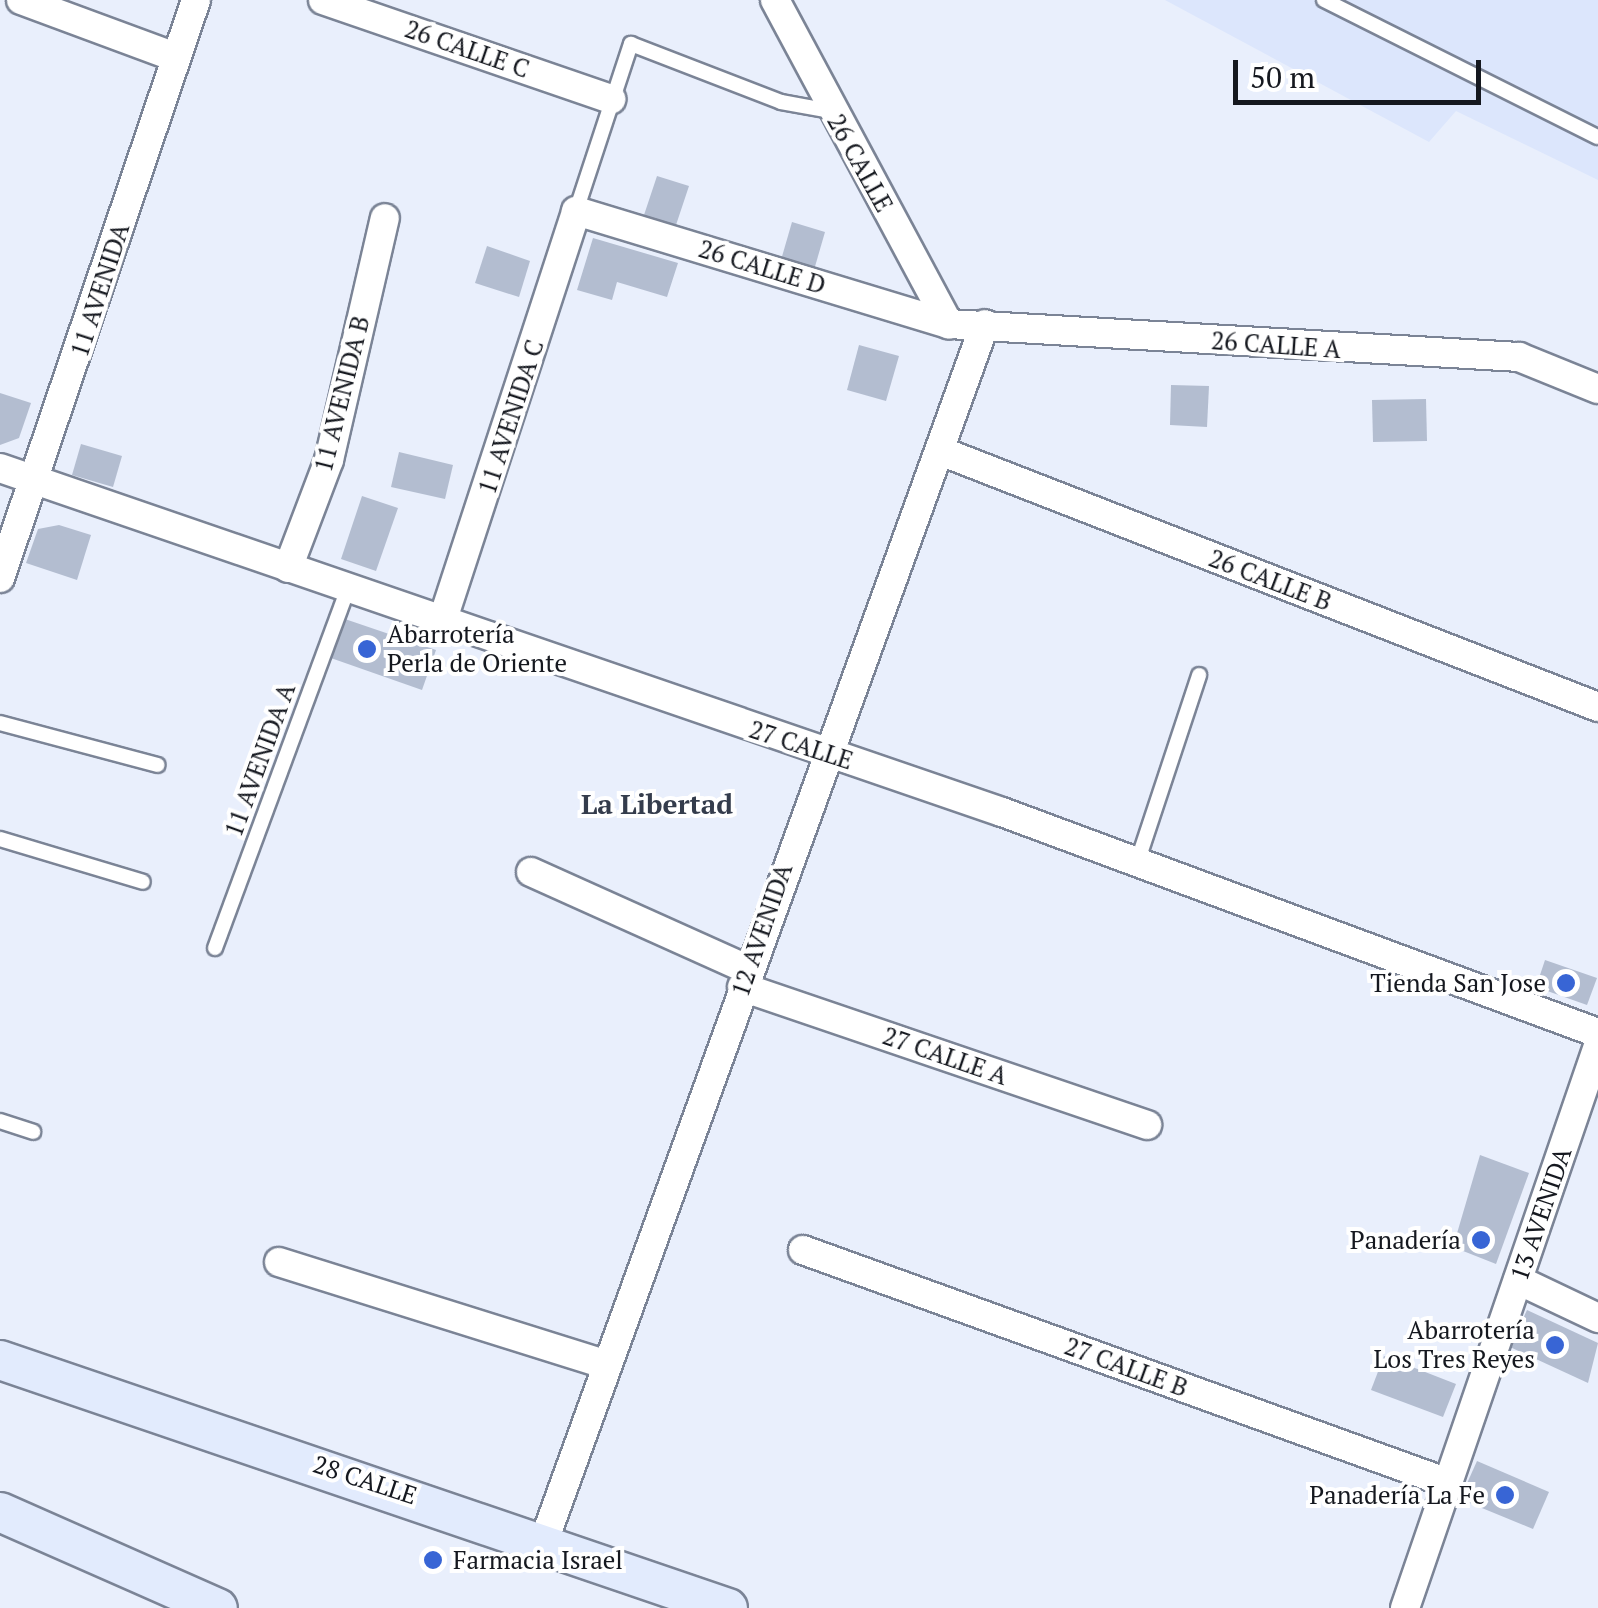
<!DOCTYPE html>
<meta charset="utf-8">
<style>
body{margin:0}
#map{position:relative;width:1598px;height:1608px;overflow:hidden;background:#e9effc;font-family:"PT Serif",serif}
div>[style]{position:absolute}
.built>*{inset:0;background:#dce6fc}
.building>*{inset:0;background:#b3bdd0}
.roads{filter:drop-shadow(2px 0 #7b8496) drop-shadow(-2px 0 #7b8496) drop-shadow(0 2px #7b8496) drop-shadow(0 -2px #7b8496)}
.lane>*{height:14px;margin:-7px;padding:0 7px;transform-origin:7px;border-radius:7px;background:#fff}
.street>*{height:28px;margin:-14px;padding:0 14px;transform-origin:14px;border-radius:14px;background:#fff}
.secondary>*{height:38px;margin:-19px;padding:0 19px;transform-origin:19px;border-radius:19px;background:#e2ebfd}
.dots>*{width:28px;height:28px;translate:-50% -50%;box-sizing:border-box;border:5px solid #fff;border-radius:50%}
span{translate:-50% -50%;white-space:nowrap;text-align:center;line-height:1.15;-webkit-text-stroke:8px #fff;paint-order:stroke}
.street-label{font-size:25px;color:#15181f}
.poi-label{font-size:25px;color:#15181f}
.left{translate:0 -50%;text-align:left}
.right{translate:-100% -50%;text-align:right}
.neighbourhood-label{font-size:28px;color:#343c4c;font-weight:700}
.scale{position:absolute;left:1233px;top:60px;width:248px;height:45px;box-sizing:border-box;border:5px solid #15181f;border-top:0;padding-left:12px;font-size:30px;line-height:35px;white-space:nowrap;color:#15181f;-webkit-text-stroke:8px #fff;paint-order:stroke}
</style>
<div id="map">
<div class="built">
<div style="clip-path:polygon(1165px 0,1598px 0,1598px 180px,1456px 111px,1429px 142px)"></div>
</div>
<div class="building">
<div style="clip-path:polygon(657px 176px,689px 186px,674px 231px,642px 221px)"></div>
<div style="clip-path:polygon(792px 222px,825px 232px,814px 270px,781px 260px)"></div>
<div style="clip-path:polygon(593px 238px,678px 263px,667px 297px,617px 282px,612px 300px,577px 290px)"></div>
<div style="clip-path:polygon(487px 246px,530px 261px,519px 297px,475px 283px)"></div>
<div style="clip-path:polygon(859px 345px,899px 356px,886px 401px,847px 390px)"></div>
<div style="clip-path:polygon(1171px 385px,1209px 386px,1207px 427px,1170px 425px)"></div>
<div style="clip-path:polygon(0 393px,31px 403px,19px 438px,0 445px)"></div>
<div style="clip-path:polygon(1426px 399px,1427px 441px,1373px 442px,1372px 400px)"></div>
<div style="clip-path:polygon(81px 444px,122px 456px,113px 487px,72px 475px)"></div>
<div style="clip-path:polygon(399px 452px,453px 465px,445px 499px,391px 487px)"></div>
<div style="clip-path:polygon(362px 496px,398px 508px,376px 571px,341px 559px)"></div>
<div style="clip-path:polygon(59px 525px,91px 535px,77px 580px,26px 563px,38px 529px)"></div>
<div style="clip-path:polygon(342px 618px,436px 650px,422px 690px,328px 657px)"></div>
<div style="clip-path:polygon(1545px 960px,1597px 978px,1587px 1005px,1536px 987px)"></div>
<div style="clip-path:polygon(1480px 1155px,1529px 1173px,1496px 1264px,1453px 1247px)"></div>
<div style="clip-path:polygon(1527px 1310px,1598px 1343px,1588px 1383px,1510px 1347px)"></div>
<div style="clip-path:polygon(1384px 1356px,1456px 1384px,1443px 1417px,1371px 1390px)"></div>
<div style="clip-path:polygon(1477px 1461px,1549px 1492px,1533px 1529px,1460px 1499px)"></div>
</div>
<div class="roads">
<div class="lane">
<div style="left:1324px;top:0;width:306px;rotate:26.6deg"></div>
<div style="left:576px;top:211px;width:176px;rotate:-71.8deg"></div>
<div style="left:631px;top:44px;width:161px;rotate:21.1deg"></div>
<div style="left:781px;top:102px;width:51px;rotate:10.2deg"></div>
<div style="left:0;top:723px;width:163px;rotate:14.9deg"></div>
<div style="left:0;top:839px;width:149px;rotate:16.7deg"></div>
<div style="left:1137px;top:863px;width:198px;rotate:-71.7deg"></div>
<div style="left:215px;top:948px;width:383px;rotate:-69.7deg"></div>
<div style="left:0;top:1121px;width:35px;rotate:18deg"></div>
</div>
<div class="street">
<div style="left:21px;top:0;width:164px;rotate:20.3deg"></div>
<div style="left:323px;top:0;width:305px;rotate:19deg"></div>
<div style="left:775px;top:0;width:368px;rotate:61.8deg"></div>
<div style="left:943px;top:452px;width:703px;rotate:21.27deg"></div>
<div style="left:0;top:468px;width:1059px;rotate:18.95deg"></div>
<div style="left:1002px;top:812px;width:636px;rotate:20.35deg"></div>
<div style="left:288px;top:568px;width:116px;rotate:-69.2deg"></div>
<div style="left:329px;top:460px;width:248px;rotate:-77deg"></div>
<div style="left:0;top:578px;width:610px;rotate:-71.27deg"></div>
<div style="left:442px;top:622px;width:432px;rotate:-71.9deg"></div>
<div style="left:576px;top:211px;width:390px;rotate:16.9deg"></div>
<div style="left:949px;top:324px;width:571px;rotate:3.31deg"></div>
<div style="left:1519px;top:357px;width:85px;rotate:22.1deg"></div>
<div style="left:531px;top:872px;width:239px;rotate:24.2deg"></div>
<div style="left:742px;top:987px;width:428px;rotate:18.8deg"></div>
<div style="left:803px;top:1250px;width:686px;rotate:19.86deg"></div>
<div style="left:279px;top:1262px;width:344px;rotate:17.4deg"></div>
<div style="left:1518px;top:1280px;width:89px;rotate:25.4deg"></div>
<div style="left:545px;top:1538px;width:1291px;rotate:-70.08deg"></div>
<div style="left:1405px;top:1608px;width:594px;rotate:-71.05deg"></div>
</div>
<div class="secondary">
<div style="left:0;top:1360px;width:769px;rotate:18.81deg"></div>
<div style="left:0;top:1512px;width:238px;rotate:23.8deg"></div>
</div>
</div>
<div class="dots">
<div style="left:367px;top:649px;background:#3865d5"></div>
<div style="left:1566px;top:983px;background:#3865d5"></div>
<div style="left:1481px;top:1240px;background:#3865d5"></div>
<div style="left:1555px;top:1345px;background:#3865d5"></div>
<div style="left:1505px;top:1495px;background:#3865d5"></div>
<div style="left:433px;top:1560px;background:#3865d5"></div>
</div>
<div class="street-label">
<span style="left:467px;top:49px;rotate:19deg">26 CALLE C</span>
<span style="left:860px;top:163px;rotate:61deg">26 CALLE</span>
<span style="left:762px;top:267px;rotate:17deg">26 CALLE D</span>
<span style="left:100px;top:290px;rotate:-72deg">11 AVENIDA</span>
<span style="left:1276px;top:345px;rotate:4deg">26 CALLE A</span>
<span style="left:342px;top:394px;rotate:-76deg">11 AVENIDA B</span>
<span style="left:511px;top:417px;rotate:-72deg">11 AVENIDA C</span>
<span style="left:1270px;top:580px;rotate:21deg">26 CALLE B</span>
<span style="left:801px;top:745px;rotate:18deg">27 CALLE</span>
<span style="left:260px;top:760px;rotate:-70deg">11 AVENIDA A</span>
<span style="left:762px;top:930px;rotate:-71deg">12 AVENIDA</span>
<span style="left:945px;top:1056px;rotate:19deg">27 CALLE A</span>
<span style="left:1541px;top:1214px;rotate:-71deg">13 AVENIDA</span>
<span style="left:1126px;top:1367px;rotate:20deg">27 CALLE B</span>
<span style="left:365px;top:1480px;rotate:18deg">28 CALLE</span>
</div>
<div class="poi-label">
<span class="left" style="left:387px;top:649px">Abarrotería<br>Perla de Oriente</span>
<span class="right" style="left:1546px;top:983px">Tienda San Jose</span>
<span class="right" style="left:1461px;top:1240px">Panadería</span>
<span class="right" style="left:1535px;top:1345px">Abarrotería<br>Los Tres Reyes</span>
<span class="right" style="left:1485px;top:1495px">Panadería La Fe</span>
<span class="left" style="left:453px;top:1560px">Farmacia Israel</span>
</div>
<div class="neighbourhood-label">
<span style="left:657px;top:804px">La Libertad</span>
</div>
<div class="scale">50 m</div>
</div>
